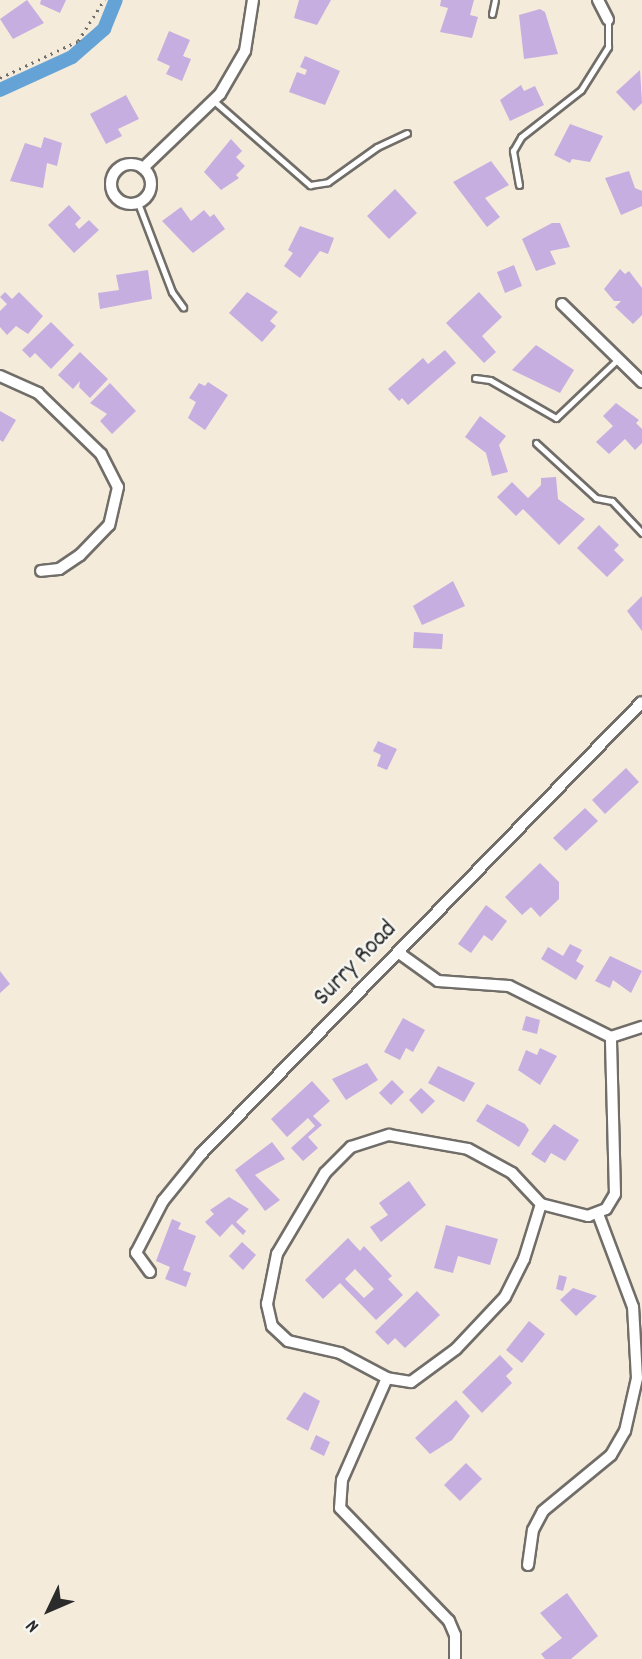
<!DOCTYPE html>
<style>
body{margin:0}
#map{position:relative;width:642px;height:1659px;overflow:hidden;background:#f4ebdb;font-family:Dekko,sans-serif}
div>[style]{position:absolute}
.canal>*{height:14px;margin:-7px;padding:0 7px;transform-origin:7px;border-radius:7px;background:#65a3d7}
.building>*{inset:0;background:#c6aee0}
.path>*{height:2.5px;margin-top:-1.25px;transform-origin:0;background:repeating-linear-gradient(90deg,#716e69 0 2px,transparent 0 7px)}
.roads{filter:drop-shadow(2px 0 #716e69) drop-shadow(-2px 0 #716e69) drop-shadow(0 2px #716e69) drop-shadow(0 -2px #716e69)}
.lane>*{height:5px;margin:-2.5px;padding:0 2.5px;transform-origin:2.5px;border-radius:2.5px;background:#fff}
.street>*{height:10px;margin:-5px;padding:0 5px;transform-origin:5px;border-radius:5px;background:#fff}
.street>.ring{margin:-5px;padding:0;box-sizing:content-box;background:none;border:10px solid #fff;border-radius:50%}
span{translate:-50% -50%;white-space:nowrap;text-align:center;line-height:1.15;-webkit-text-stroke:5px #f6f6f2;paint-order:stroke}
.street-label{font-size:26px;color:#2b2b2b}
.north{position:absolute;left:14px;top:1575px;width:70px;height:70px;-webkit-text-stroke:5px #f6f6f2;paint-order:stroke;rotate:226deg;font-size:19px;font-weight:700;line-height:28px;text-align:center;color:#2b2b2b}
.north::after{content:'';display:block;margin:auto;width:24px;height:32px;background:#2b2b2b;clip-path:polygon(50% 0,100% 100%,50% 72%,0 100%)}
</style>
<div id="map">
<div class="canal">
<div style="left:0;top:90px;width:79px;rotate:-24.6deg"></div>
<div style="left:72px;top:57px;width:43px;rotate:-41.2deg"></div>
<div style="left:104px;top:29px;width:31px;rotate:-68deg"></div>
</div>
<div class="building">
<div style="clip-path:polygon(27px 0,44px 23px,13px 39px,0 19px)"></div>
<div style="clip-path:polygon(41px 0,66px 0,60px 13px,40px 4px)"></div>
<div style="clip-path:polygon(299px 0,331px 0,317px 25px,294px 18px)"></div>
<div style="clip-path:polygon(441px 0,474px 0,470px 15px,478px 17px,472px 38px,440px 32px,448px 8px,440px 6px)"></div>
<div style="clip-path:polygon(540px 9px,545px 12px,558px 54px,524px 59px,519px 15px)"></div>
<div style="clip-path:polygon(169px 31px,190px 40px,183px 56px,191px 59px,182px 81px,166px 74px,170px 66px,157px 60px)"></div>
<div style="clip-path:polygon(305px 56px,340px 71px,325px 105px,289px 92px,297px 72px,305px 75px,307px 70px,300px 67px)"></div>
<div style="clip-path:polygon(640px 70px,642px 103px,634px 111px,616px 92px)"></div>
<div style="clip-path:polygon(521px 85px,524px 91px,535px 86px,544px 105px,510px 121px,500px 100px)"></div>
<div style="clip-path:polygon(126px 95px,139px 119px,118px 129px,122px 136px,106px 144px,90px 114px)"></div>
<div style="clip-path:polygon(570px 124px,603px 136px,590px 162px,572px 159px,570px 163px,554px 155px)"></div>
<div style="clip-path:polygon(44px 137px,62px 143px,57px 166px,47px 163px,43px 188px,10px 181px,25px 143px,41px 148px)"></div>
<div style="clip-path:polygon(231px 139px,242px 151px,236px 157px,245px 166px,236px 175px,239px 178px,221px 190px,204px 172px)"></div>
<div style="clip-path:polygon(491px 161px,509px 185px,485px 198px,500px 217px,487px 227px,453px 182px)"></div>
<div style="clip-path:polygon(629px 171px,635px 188px,642px 191px,642px 206px,621px 215px,605px 178px)"></div>
<div style="clip-path:polygon(395px 189px,417px 213px,389px 239px,367px 216px)"></div>
<div style="clip-path:polygon(69px 205px,81px 218px,75px 224px,79px 229px,89px 220px,99px 230px,74px 253px,48px 225px)"></div>
<div style="clip-path:polygon(181px 207px,191px 221px,204px 210px,210px 217px,214px 214px,225px 229px,193px 253px,162px 221px)"></div>
<div style="clip-path:polygon(552px 223px,560px 223px,570px 247px,550px 251px,556px 264px,536px 271px,522px 239px)"></div>
<div style="clip-path:polygon(300px 226px,334px 238px,328px 254px,320px 251px,300px 278px,284px 266px,293px 253px,288px 250px)"></div>
<div style="clip-path:polygon(514px 265px,522px 286px,505px 293px,497px 272px)"></div>
<div style="clip-path:polygon(620px 269px,625px 274px,629px 271px,642px 288px,642px 315px,633px 324px,615px 307px,621px 301px,614px 301px,604px 289px)"></div>
<div style="clip-path:polygon(148px 270px,152px 299px,100px 309px,98px 293px,119px 290px,116px 275px)"></div>
<div style="clip-path:polygon(5px 292px,12px 299px,19px 292px,43px 316px,28px 334px,16px 326px,7px 335px,0 327px,0 311px,7px 304px,0 297px)"></div>
<div style="clip-path:polygon(247px 292px,278px 312px,270px 321px,276px 326px,262px 342px,229px 313px)"></div>
<div style="clip-path:polygon(479px 292px,502px 317px,482px 336px,496px 352px,484px 363px,446px 323px)"></div>
<div style="clip-path:polygon(51px 322px,74px 345px,51px 369px,35px 353px,30px 358px,22px 350px)"></div>
<div style="clip-path:polygon(536px 345px,574px 370px,560px 393px,512px 370px)"></div>
<div style="clip-path:polygon(445px 350px,456px 363px,408px 405px,402px 398px,399px 401px,388px 389px,423px 358px,428px 364px)"></div>
<div style="clip-path:polygon(80px 352px,108px 379px,90px 398px,79px 387px,80px 381px,73px 389px,58px 375px)"></div>
<div style="clip-path:polygon(208px 382px,228px 395px,205px 430px,188px 418px,196px 402px,189px 398px,199px 383px,205px 386px)"></div>
<div style="clip-path:polygon(110px 383px,136px 411px,112px 434px,100px 421px,107px 414px,90px 403px)"></div>
<div style="clip-path:polygon(616px 403px,639px 420px,636px 423px,642px 429px,642px 443px,635px 450px,625px 439px,609px 454px,596px 442px,613px 426px,603px 416px)"></div>
<div style="clip-path:polygon(0 411px,16px 420px,3px 442px,0 440px)"></div>
<div style="clip-path:polygon(480px 416px,506px 436px,499px 445px,508px 472px,492px 476px,486px 453px,465px 437px)"></div>
<div style="clip-path:polygon(556px 477px,558px 499px,585px 519px,559px 545px,523px 509px,516px 516px,497px 497px,512px 482px,528px 498px,541px 485px,541px 478px)"></div>
<div style="clip-path:polygon(599px 525px,619px 545px,614px 550px,624px 560px,607px 577px,577px 548px)"></div>
<div style="clip-path:polygon(453px 581px,465px 606px,422px 625px,413px 606px)"></div>
<div style="clip-path:polygon(642px 596px,642px 631px,627px 611px)"></div>
<div style="clip-path:polygon(414px 632px,443px 634px,442px 649px,413px 648px)"></div>
<div style="clip-path:polygon(378px 741px,397px 749px,387px 770px,377px 766px,381px 755px,373px 751px)"></div>
<div style="clip-path:polygon(626px 768px,639px 782px,605px 814px,592px 800px)"></div>
<div style="clip-path:polygon(585px 808px,598px 821px,566px 851px,553px 838px)"></div>
<div style="clip-path:polygon(540px 863px,559px 882px,559px 899px,540px 917px,531px 907px,522px 915px,505px 897px)"></div>
<div style="clip-path:polygon(486px 905px,507px 921px,492px 941px,484px 935px,471px 953px,458px 944px)"></div>
<div style="clip-path:polygon(570px 944px,582px 950px,576px 961px,584px 966px,576px 980px,541px 959px,548px 947px,563px 956px)"></div>
<div style="clip-path:polygon(610px 956px,642px 971px,631px 993px,613px 980px,610px 988px,595px 981px)"></div>
<div style="clip-path:polygon(0 971px,10px 984px,0 993px)"></div>
<div style="clip-path:polygon(526px 1016px,540px 1020px,537px 1034px,522px 1030px)"></div>
<div style="clip-path:polygon(403px 1018px,425px 1030px,413px 1052px,406px 1048px,400px 1060px,384px 1052px)"></div>
<div style="clip-path:polygon(540px 1048px,557px 1056px,540px 1085px,518px 1070px,526px 1050px,537px 1055px)"></div>
<div style="clip-path:polygon(367px 1063px,378px 1080px,346px 1100px,332px 1079px)"></div>
<div style="clip-path:polygon(438px 1066px,475px 1083px,464px 1102px,428px 1083px)"></div>
<div style="clip-path:polygon(392px 1080px,404px 1092px,391px 1105px,379px 1093px)"></div>
<div style="clip-path:polygon(312px 1081px,330px 1101px,313px 1116px,322px 1125px,308px 1137px,318px 1148px,303px 1161px,291px 1148px,315px 1126px,308px 1118px,287px 1137px,271px 1119px)"></div>
<div style="clip-path:polygon(421px 1088px,435px 1101px,422px 1114px,409px 1100px)"></div>
<div style="clip-path:polygon(487px 1104px,525px 1124px,529px 1130px,519px 1147px,476px 1121px)"></div>
<div style="clip-path:polygon(554px 1124px,579px 1140px,565px 1161px,551px 1153px,545px 1163px,531px 1154px)"></div>
<div style="clip-path:polygon(272px 1142px,285px 1159px,255px 1175px,280px 1200px,265px 1211px,235px 1170px)"></div>
<div style="clip-path:polygon(409px 1181px,426px 1205px,381px 1242px,370px 1227px,388px 1215px,379px 1203px)"></div>
<div style="clip-path:polygon(229px 1197px,249px 1209px,236px 1222px,246px 1231px,243px 1235px,232px 1224px,220px 1237px,205px 1222px,214px 1214px,210px 1210px)"></div>
<div style="clip-path:polygon(172px 1219px,181px 1223px,178px 1229px,196px 1236px,183px 1270px,191px 1273px,186px 1287px,165px 1279px,170px 1267px,156px 1261px)"></div>
<div style="clip-path:polygon(446px 1225px,498px 1239px,490px 1265px,458px 1256px,453px 1273px,434px 1268px)"></div>
<div style="clip-path:polygon(evenodd,348px 1238px,360px 1251px,364px 1246px,392px 1276px,388px 1279px,403px 1295px,376px 1320px,340px 1283px,323px 1299px,305px 1280px,348px 1238px,355px 1269px,374px 1289px,364px 1298px,345px 1279px,355px 1269px)"></div>
<div style="clip-path:polygon(242px 1242px,256px 1255px,243px 1270px,229px 1256px)"></div>
<div style="clip-path:polygon(559px 1275px,567px 1277px,563px 1291px,556px 1289px)"></div>
<div style="clip-path:polygon(573px 1288px,597px 1296px,576px 1316px,560px 1300px)"></div>
<div style="clip-path:polygon(417px 1291px,440px 1315px,405px 1348px,395px 1338px,388px 1345px,375px 1332px)"></div>
<div style="clip-path:polygon(529px 1321px,545px 1334px,522px 1363px,506px 1350px)"></div>
<div style="clip-path:polygon(500px 1355px,513px 1369px,506px 1376px,512px 1383px,482px 1413px,462px 1392px)"></div>
<div style="clip-path:polygon(304px 1392px,320px 1401px,308px 1431px,286px 1419px)"></div>
<div style="clip-path:polygon(456px 1400px,470px 1416px,452px 1440px,430px 1454px,415px 1438px)"></div>
<div style="clip-path:polygon(316px 1435px,330px 1442px,324px 1456px,310px 1449px)"></div>
<div style="clip-path:polygon(466px 1463px,482px 1479px,460px 1501px,444px 1485px)"></div>
<div style="clip-path:polygon(567px 1593px,598px 1636px,571px 1659px,545px 1659px,541px 1654px,562px 1638px,540px 1613px)"></div>
</div>
<div class="path">
<div style="left:0;top:78px;width:86px;rotate:-25.4deg"></div>
<div style="left:78px;top:41px;width:49px;rotate:-57.6deg"></div>
</div>
<div class="roads">
<div class="lane">
<div style="left:492px;top:14px;width:14px;rotate:-78deg"></div>
<div style="left:214px;top:101px;width:128px;rotate:41.2deg"></div>
<div style="left:310px;top:185px;width:18px;rotate:-9deg"></div>
<div style="left:328px;top:182px;width:60px;rotate:-35.5deg"></div>
<div style="left:377px;top:147px;width:33px;rotate:-25deg"></div>
<div style="left:519px;top:185px;width:35px;rotate:-100deg"></div>
<div style="left:513px;top:151px;width:16px;rotate:-60deg"></div>
<div style="left:521px;top:137px;width:76px;rotate:-38.1deg"></div>
<div style="left:581px;top:90px;width:51px;rotate:-57.9deg"></div>
<div style="left:608px;top:47px;width:27px;rotate:-90deg"></div>
<div style="left:138px;top:203px;width:95px;rotate:69.1deg"></div>
<div style="left:172px;top:292px;width:19px;rotate:54deg"></div>
<div style="left:475px;top:378px;width:15px;rotate:8deg"></div>
<div style="left:490px;top:380px;width:76px;rotate:29.9deg"></div>
<div style="left:556px;top:418px;width:86px;rotate:-43.6deg"></div>
<div style="left:536px;top:443px;width:81px;rotate:42.5deg"></div>
<div style="left:596px;top:498px;width:16px;rotate:11deg"></div>
<div style="left:612px;top:501px;width:44px;rotate:46.8deg"></div>
</div>
<div class="street">
<div style="left:598px;top:0;width:22px;rotate:63deg"></div>
<div class="ring" style="left:111px;top:164px;width:30px;height:30px"></div>
<div style="left:143px;top:168px;width:107px;rotate:-43.9deg"></div>
<div style="left:220px;top:94px;width:50px;rotate:-59.8deg"></div>
<div style="left:245px;top:51px;width:52px;rotate:-81.1deg"></div>
<div style="left:562px;top:304px;width:112px;rotate:44.3deg"></div>
<div style="left:0;top:376px;width:42px;rotate:24.1deg"></div>
<div style="left:38px;top:393px;width:88px;rotate:44.1deg"></div>
<div style="left:101px;top:454px;width:37px;rotate:63deg"></div>
<div style="left:118px;top:487px;width:39px;rotate:103deg"></div>
<div style="left:109px;top:525px;width:42px;rotate:134deg"></div>
<div style="left:80px;top:555px;width:25px;rotate:146deg"></div>
<div style="left:59px;top:569px;width:18px;rotate:174deg"></div>
<div style="left:399px;top:953px;width:48px;rotate:35.7deg"></div>
<div style="left:438px;top:981px;width:71px;rotate:4deg"></div>
<div style="left:509px;top:986px;width:114px;rotate:26.6deg"></div>
<div style="left:611px;top:1037px;width:33px;rotate:-18deg"></div>
<div style="left:389px;top:1135px;width:80px;rotate:10deg"></div>
<div style="left:468px;top:1149px;width:50px;rotate:28.6deg"></div>
<div style="left:512px;top:1173px;width:42px;rotate:46.9deg"></div>
<div style="left:541px;top:1204px;width:58px;rotate:107.2deg"></div>
<div style="left:524px;top:1259px;width:42px;rotate:116.6deg"></div>
<div style="left:505px;top:1297px;width:71px;rotate:133.3deg"></div>
<div style="left:456px;top:1349px;width:56px;rotate:143.7deg"></div>
<div style="left:411px;top:1382px;width:24px;rotate:-171deg"></div>
<div style="left:387px;top:1378px;width:53px;rotate:-152deg"></div>
<div style="left:340px;top:1353px;width:53px;rotate:-167deg"></div>
<div style="left:288px;top:1341px;width:22px;rotate:-137deg"></div>
<div style="left:272px;top:1326px;width:23px;rotate:-103deg"></div>
<div style="left:267px;top:1304px;width:51px;rotate:-78.7deg"></div>
<div style="left:277px;top:1254px;width:94px;rotate:-59.3deg"></div>
<div style="left:325px;top:1173px;width:37px;rotate:-45deg"></div>
<div style="left:351px;top:1147px;width:40px;rotate:-18deg"></div>
<div style="left:541px;top:1204px;width:49px;rotate:14.3deg"></div>
<div style="left:588px;top:1216px;width:19px;rotate:-21deg"></div>
<div style="left:606px;top:1209px;width:17px;rotate:-59deg"></div>
<div style="left:615px;top:1194px;width:157px;rotate:-91.5deg"></div>
<div style="left:150px;top:1272px;width:24px;rotate:-126deg"></div>
<div style="left:136px;top:1253px;width:59px;rotate:-62.6deg"></div>
<div style="left:163px;top:1201px;width:60px;rotate:-51deg"></div>
<div style="left:201px;top:1154px;width:631px;rotate:-45.71deg"></div>
<div style="left:387px;top:1378px;width:111px;rotate:113.8deg"></div>
<div style="left:342px;top:1480px;width:28px;rotate:94deg"></div>
<div style="left:340px;top:1508px;width:157px;rotate:46deg"></div>
<div style="left:449px;top:1621px;width:15px;rotate:67deg"></div>
<div style="left:455px;top:1635px;width:24px;rotate:90deg"></div>
<div style="left:528px;top:1565px;width:35px;rotate:-82deg"></div>
<div style="left:533px;top:1530px;width:21px;rotate:-62deg"></div>
<div style="left:543px;top:1511px;width:88px;rotate:-39.5deg"></div>
<div style="left:611px;top:1455px;width:28px;rotate:-60deg"></div>
<div style="left:625px;top:1431px;width:54px;rotate:-77.2deg"></div>
<div style="left:637px;top:1378px;width:71px;rotate:-93.2deg"></div>
<div style="left:633px;top:1307px;width:99px;rotate:-110.6deg"></div>
</div>
</div>
<div class="street-label">
<span style="left:356px;top:964px;rotate:-46deg">Surry Road</span>
</div>
<div class="north">N</div>
</div>
